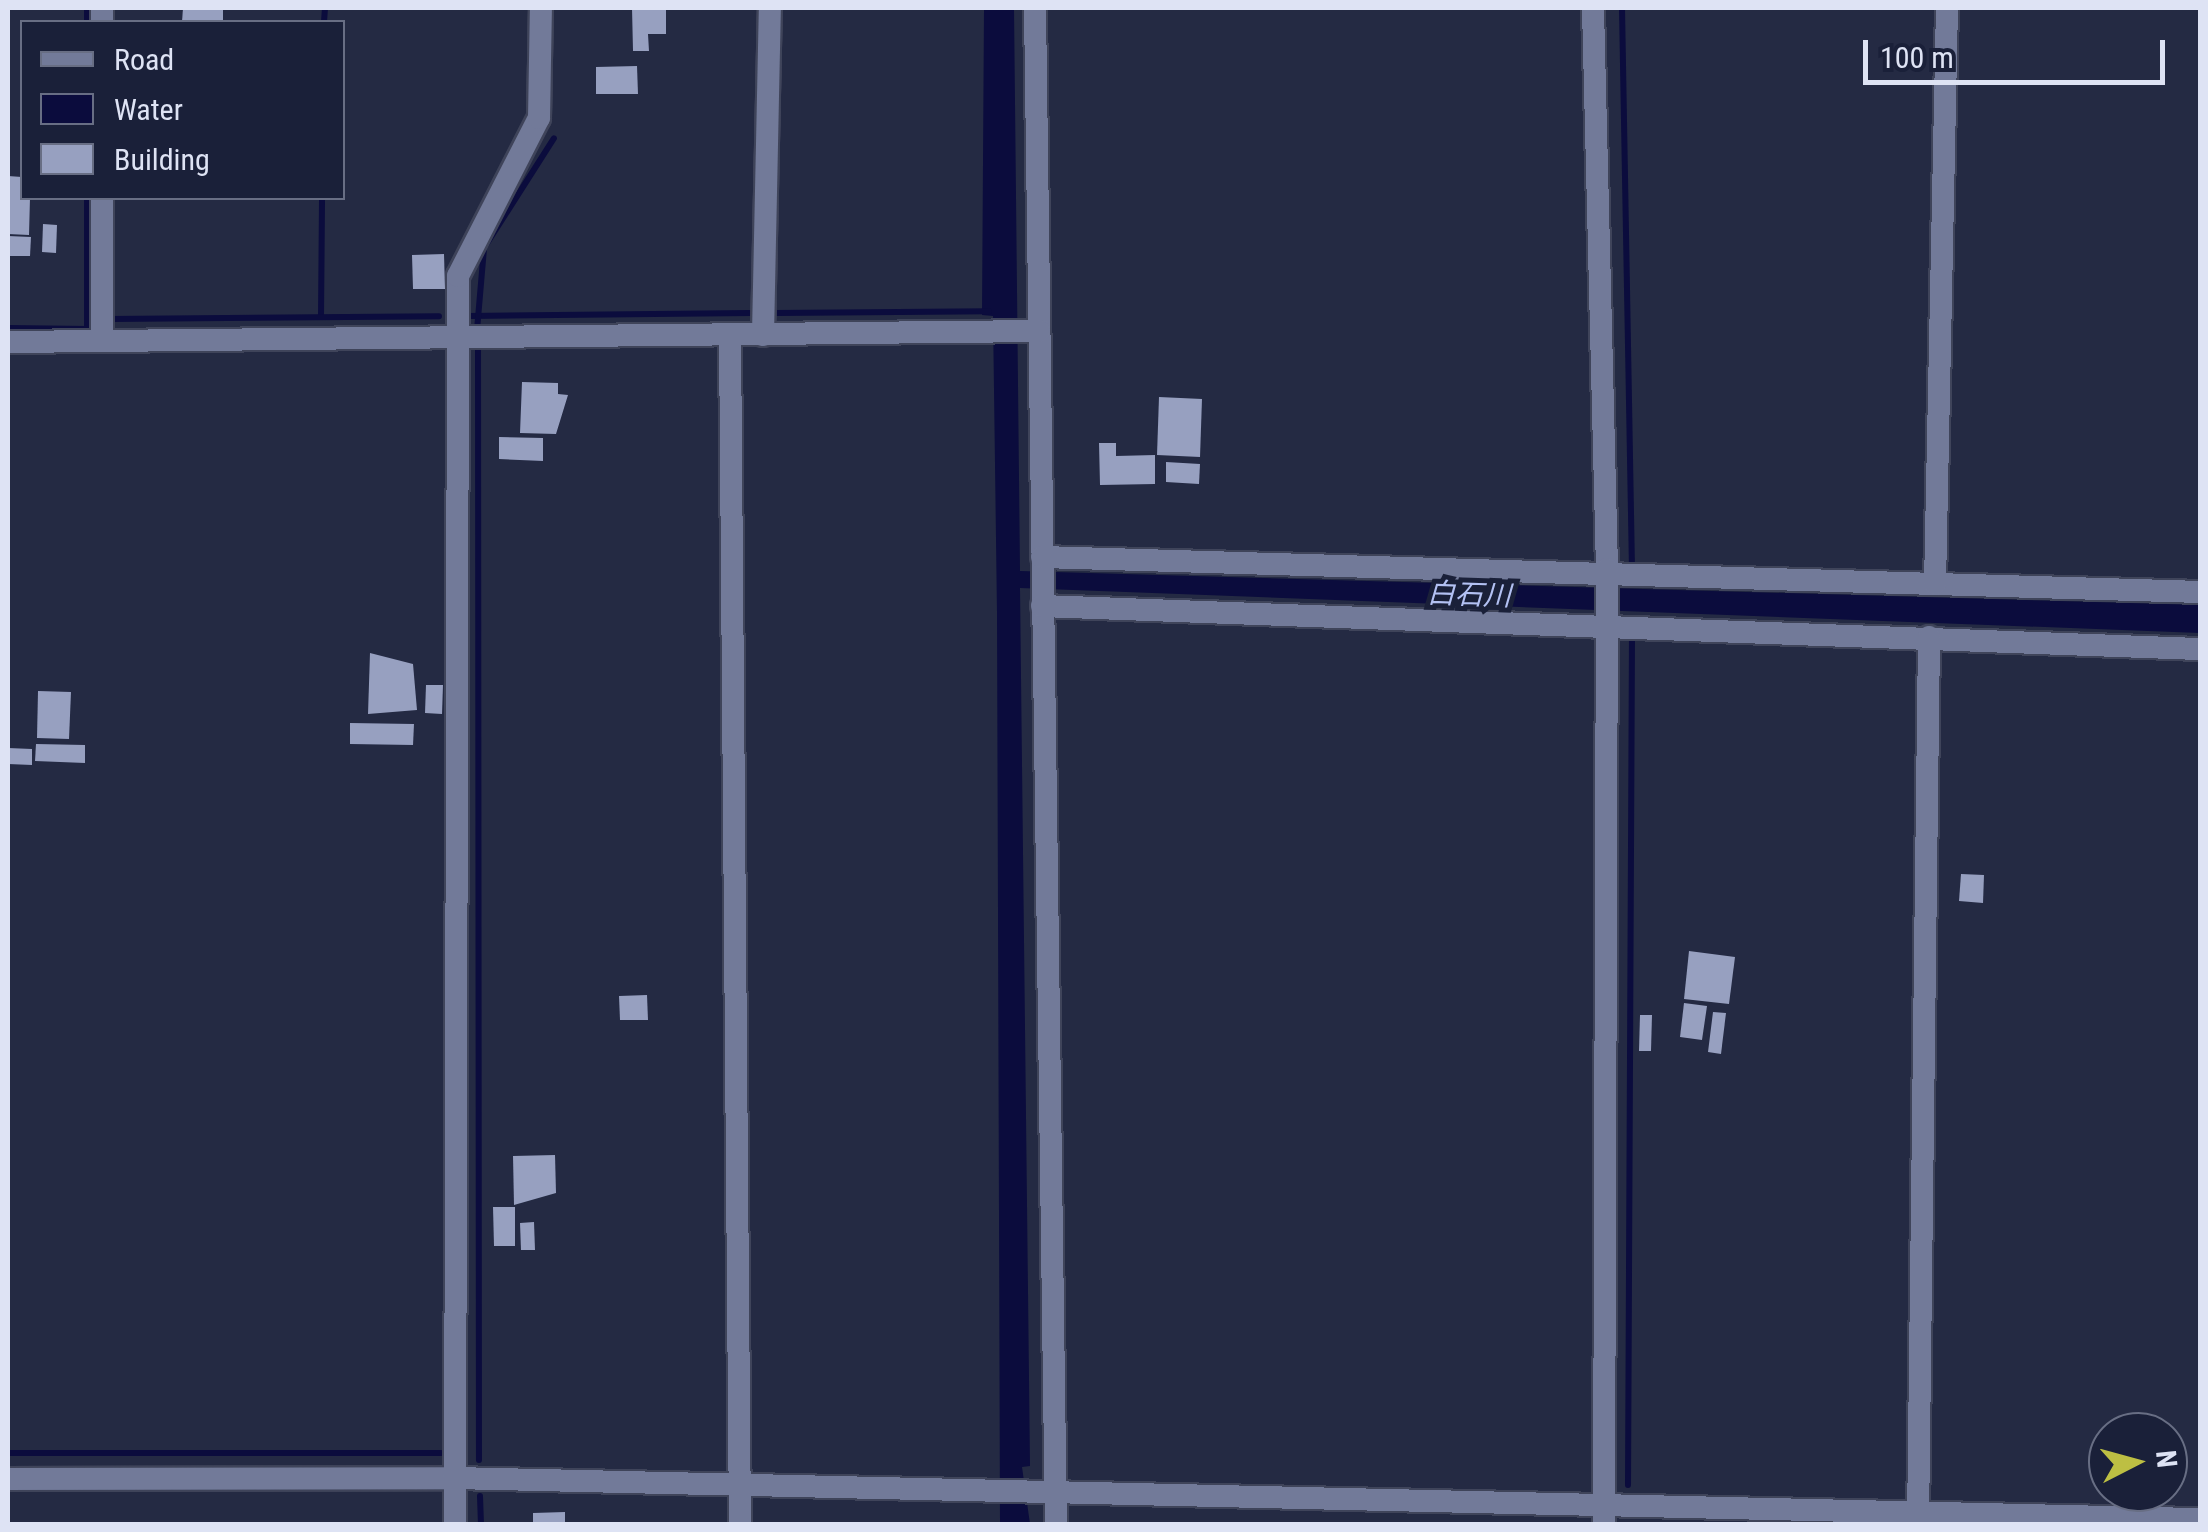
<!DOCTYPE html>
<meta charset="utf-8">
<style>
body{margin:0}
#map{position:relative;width:2208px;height:1532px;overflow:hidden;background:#242a43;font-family:"Roboto Condensed","Noto Sans JP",sans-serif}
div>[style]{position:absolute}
.water>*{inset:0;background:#0b0c3d}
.stream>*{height:6px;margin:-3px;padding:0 3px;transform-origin:3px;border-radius:3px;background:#0b0c3d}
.building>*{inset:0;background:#97a0c0}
.roads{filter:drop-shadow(2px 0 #3f445a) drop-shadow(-2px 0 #3f445a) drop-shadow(0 2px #3f445a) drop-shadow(0 -2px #3f445a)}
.minor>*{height:22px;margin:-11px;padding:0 11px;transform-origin:11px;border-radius:11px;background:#727a99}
span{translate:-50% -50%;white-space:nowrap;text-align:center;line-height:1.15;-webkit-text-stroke:10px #1a2039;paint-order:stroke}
.water-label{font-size:28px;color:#b3c1f3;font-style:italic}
.frame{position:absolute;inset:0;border:10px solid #dee3f4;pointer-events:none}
.legend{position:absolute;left:20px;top:20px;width:325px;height:180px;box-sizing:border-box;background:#1a2039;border:2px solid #686e84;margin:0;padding:12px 18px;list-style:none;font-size:30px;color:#dee3f4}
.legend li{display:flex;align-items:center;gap:20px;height:50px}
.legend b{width:50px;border:2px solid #686e84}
.north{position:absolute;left:2088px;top:1412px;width:100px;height:100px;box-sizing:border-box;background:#1a2039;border:2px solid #686e84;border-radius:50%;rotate:84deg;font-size:28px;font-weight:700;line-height:40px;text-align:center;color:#dee3f4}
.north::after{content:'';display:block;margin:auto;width:35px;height:45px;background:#bdbf43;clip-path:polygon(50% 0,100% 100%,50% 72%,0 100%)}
.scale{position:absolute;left:1863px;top:40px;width:302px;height:45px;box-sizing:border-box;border:5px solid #dee3f4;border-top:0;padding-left:12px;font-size:30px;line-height:35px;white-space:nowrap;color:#dee3f4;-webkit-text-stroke:8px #1a2039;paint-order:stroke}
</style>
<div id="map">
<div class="water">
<div style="clip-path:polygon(984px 8px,1014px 8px,1020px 571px,2200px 605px,2200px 633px,1020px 588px,1030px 1466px,1022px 1467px,1030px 1524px,1000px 1524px,997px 613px,993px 316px,982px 315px)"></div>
</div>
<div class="stream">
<div style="left:1622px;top:8px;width:563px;rotate:88.98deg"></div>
<div style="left:87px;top:22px;width:14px;rotate:-90deg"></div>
<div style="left:324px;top:22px;width:14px;rotate:-86deg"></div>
<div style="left:776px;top:313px;width:213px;rotate:-0.5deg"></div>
<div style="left:469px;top:316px;width:282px;rotate:-0.6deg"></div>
<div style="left:321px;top:317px;width:119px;rotate:-89.5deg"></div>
<div style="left:110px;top:319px;width:329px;rotate:-0.5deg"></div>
<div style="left:8px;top:328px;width:79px;rotate:0.7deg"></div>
<div style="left:87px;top:329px;width:131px;rotate:-90deg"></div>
<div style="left:477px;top:330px;width:82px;rotate:-85.1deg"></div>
<div style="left:484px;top:248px;width:130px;rotate:-57.5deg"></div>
<div style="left:478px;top:343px;width:1117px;rotate:89.95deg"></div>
<div style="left:8px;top:1453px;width:433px"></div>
<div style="left:1628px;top:1485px;width:851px;rotate:-89.73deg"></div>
<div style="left:480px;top:1496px;width:28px;rotate:88deg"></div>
</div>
<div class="building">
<div style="clip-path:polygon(183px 8px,223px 8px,223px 22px,182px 22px)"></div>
<div style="clip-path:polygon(632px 8px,666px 8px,666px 34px,648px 34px,649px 51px,633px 51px)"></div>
<div style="clip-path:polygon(637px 66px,638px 94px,596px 94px,596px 67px)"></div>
<div style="clip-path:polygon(8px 176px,22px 177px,22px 198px,30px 198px,29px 235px,8px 234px)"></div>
<div style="clip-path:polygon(43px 224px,57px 225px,56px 253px,42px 252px)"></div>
<div style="clip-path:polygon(8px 236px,31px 237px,30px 256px,8px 256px)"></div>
<div style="clip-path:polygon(444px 254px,445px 289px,413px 289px,412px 255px)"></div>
<div style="clip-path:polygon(522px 382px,558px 383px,558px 394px,568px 395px,556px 434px,520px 433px)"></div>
<div style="clip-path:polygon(1159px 397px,1202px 399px,1200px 457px,1157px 455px)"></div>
<div style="clip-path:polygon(499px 437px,543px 438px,543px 461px,499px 459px)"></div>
<div style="clip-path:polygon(1099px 443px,1116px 443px,1116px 456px,1155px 455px,1155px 484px,1100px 485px)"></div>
<div style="clip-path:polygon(1166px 462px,1200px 464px,1199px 484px,1166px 482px)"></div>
<div style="clip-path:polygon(370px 653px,413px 664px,417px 710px,368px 714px)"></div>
<div style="clip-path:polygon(426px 685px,443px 685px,442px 714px,425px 713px)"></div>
<div style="clip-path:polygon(38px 691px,71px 692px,69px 739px,37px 738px)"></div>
<div style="clip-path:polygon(350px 723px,414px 724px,413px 745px,350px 744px)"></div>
<div style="clip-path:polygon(36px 744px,85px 745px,85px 763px,35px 761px)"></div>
<div style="clip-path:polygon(8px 748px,32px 749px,32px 765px,8px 764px)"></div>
<div style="clip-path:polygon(1961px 874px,1984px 875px,1983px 903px,1959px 901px)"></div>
<div style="clip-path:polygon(1689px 951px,1735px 957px,1729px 1004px,1684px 999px)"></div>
<div style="clip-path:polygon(647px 995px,648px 1020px,620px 1020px,619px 996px)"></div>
<div style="clip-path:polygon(1684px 1003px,1707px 1006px,1702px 1040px,1680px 1037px)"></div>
<div style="clip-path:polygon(1713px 1012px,1726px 1013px,1721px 1054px,1708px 1052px)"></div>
<div style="clip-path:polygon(1640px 1015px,1652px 1015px,1651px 1051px,1639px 1051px)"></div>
<div style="clip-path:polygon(555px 1155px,556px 1193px,514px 1205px,513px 1156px)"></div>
<div style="clip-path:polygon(493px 1207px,515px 1207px,515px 1246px,494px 1246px)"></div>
<div style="clip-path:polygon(534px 1222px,535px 1250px,521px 1250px,520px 1223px)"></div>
<div style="clip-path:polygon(565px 1512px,565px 1524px,533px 1524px,533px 1513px)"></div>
</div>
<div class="roads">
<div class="minor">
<div style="left:1035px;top:8px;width:1516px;rotate:89.21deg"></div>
<div style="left:1593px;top:8px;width:561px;rotate:88.57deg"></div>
<div style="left:1607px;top:569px;width:955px;rotate:90.18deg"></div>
<div style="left:102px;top:22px;width:14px;rotate:-90deg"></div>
<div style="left:102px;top:198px;width:142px;rotate:90deg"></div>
<div style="left:763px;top:335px;width:327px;rotate:-88.8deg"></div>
<div style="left:730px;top:336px;width:1188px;rotate:89.52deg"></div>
<div style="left:8px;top:342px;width:1031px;rotate:-0.61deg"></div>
<div style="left:1042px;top:557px;width:1159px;rotate:1.73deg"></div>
<div style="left:1935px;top:584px;width:576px;rotate:-88.81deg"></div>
<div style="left:1042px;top:606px;width:1159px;rotate:2.13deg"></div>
<div style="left:8px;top:1479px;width:446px;rotate:-0.1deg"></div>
<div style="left:454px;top:1478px;width:1746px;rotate:1.35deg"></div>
<div style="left:455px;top:1524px;width:1248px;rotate:-89.86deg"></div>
<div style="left:458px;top:276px;width:178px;rotate:-62.9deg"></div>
<div style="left:539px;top:118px;width:110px;rotate:-89deg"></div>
<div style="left:1918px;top:1524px;width:887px;rotate:-89.29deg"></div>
</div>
</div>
<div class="water-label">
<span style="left:1469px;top:595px;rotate:2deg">白石川</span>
</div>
<div class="frame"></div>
<ul class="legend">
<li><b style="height:12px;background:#727a99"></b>Road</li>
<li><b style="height:28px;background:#0b0c3d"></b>Water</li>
<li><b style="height:28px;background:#97a0c0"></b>Building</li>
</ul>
<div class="north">N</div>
<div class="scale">100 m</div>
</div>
